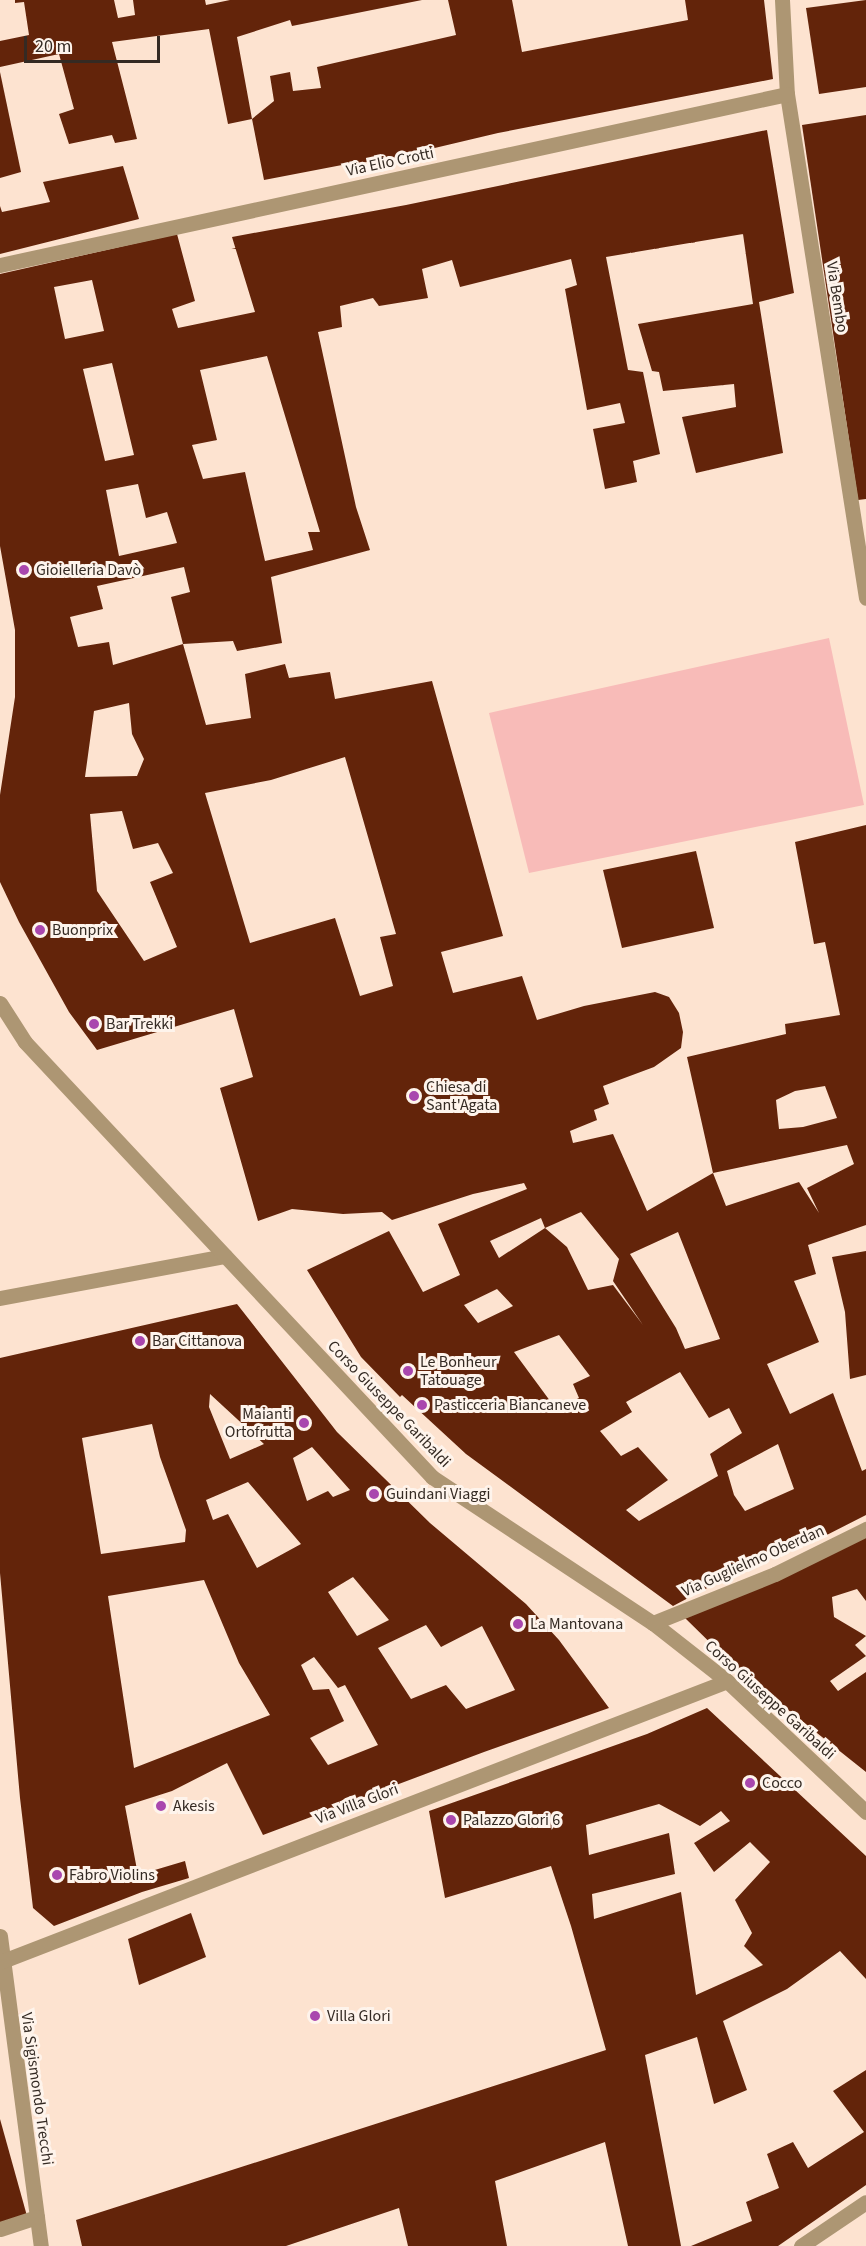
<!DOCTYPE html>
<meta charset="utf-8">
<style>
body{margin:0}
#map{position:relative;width:866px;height:2246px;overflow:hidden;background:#fde3d0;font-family:"Source Sans 3",sans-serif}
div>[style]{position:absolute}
.green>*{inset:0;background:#f8bbb8}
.building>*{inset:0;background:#63240a}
.pedestrian>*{height:15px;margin:-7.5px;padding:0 7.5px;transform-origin:7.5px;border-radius:7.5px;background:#ad9673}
.minor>*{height:15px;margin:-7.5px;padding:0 7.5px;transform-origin:7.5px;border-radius:7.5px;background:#ad9673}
.dots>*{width:16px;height:16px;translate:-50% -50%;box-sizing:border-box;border:3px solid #fef4ec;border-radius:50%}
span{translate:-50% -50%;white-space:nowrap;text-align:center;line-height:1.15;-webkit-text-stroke:6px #fef4ec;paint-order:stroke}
.street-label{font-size:16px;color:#342a23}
.poi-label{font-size:16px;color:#342a23}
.left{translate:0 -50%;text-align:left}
.right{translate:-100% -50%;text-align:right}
.scale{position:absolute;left:24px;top:36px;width:136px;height:27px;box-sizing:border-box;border:3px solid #342a23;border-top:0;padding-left:8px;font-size:18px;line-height:21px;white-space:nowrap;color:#342a23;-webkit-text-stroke:4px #fef4ec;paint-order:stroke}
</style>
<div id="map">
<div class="green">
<div style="clip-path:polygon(829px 638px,864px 805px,529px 873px,489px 713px)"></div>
</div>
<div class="building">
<div style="clip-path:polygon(15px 0,114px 0,118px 18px,135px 15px,133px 0,205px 0,206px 5px,230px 0,422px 0,292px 26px,290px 20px,237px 37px,252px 119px,274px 101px,270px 76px,290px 72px,293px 91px,321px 88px,317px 67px,456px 35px,448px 0,512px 0,522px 52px,688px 20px,685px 0,764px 0,773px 79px,498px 133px,384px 160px,342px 165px,264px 180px,252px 119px,228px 124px,209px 29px,112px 42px,137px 139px,115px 143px,112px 135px,69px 144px,59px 114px,74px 109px,59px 54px,0 67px,0 41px,29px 35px,24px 2px,15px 3px)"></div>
<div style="clip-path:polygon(866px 0,866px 87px,819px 94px,806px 8px)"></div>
<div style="clip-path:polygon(0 72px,21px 172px,0 178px)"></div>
<div style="clip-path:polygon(866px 115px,866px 499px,858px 500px,802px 125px)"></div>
<div style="clip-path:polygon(evenodd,767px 130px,794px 293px,759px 302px,783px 453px,696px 473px,682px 417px,736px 407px,734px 384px,663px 391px,659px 372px,652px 371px,638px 324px,753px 304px,743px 234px,606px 257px,628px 370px,643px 372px,660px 454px,633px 461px,637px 482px,605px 489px,593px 429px,625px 423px,620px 403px,587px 410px,565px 289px,577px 285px,571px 259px,460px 287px,452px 260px,422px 269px,428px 298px,379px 306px,373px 298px,340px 306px,342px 327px,318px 332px,356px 507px,370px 550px,271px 577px,282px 643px,237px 651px,233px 641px,183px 644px,171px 597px,190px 592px,184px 567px,97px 586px,103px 609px,70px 617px,78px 647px,109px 642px,113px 665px,183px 644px,206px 725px,251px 718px,245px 674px,285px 664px,289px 678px,330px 672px,335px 699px,432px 681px,503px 936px,441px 952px,453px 993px,522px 976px,537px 1020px,584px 1006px,655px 992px,669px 997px,679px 1013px,683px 1032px,681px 1048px,654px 1067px,603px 1086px,609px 1104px,594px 1110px,597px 1120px,570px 1131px,573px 1143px,613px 1134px,647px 1211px,713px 1173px,687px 1057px,786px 1034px,785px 1024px,840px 1015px,825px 942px,814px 944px,795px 842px,866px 825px,866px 1225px,808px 1245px,816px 1274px,794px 1281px,819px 1342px,767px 1364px,790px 1414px,833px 1393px,862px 1471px,866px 1469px,866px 1515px,811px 1543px,768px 1556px,673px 1606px,466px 1454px,402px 1395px,400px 1397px,361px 1357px,307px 1270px,389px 1231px,423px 1292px,460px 1275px,438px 1224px,527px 1189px,524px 1183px,473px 1194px,392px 1220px,382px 1212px,343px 1214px,292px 1209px,258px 1221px,220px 1088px,253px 1077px,234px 1009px,97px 1050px,69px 1012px,19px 922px,0 882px,0 795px,15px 697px,15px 630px,0 546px,0 274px,177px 234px,195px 301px,172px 309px,178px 328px,255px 312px,232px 237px,406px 205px,767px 130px,92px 280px,104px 331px,65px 339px,54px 287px,92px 280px,767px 130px,267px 356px,320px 532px,308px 532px,313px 550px,265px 561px,245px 472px,203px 479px,192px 445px,217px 440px,200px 370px,267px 356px,767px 130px,112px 363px,134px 455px,105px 461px,83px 369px,112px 363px,767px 130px,138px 484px,146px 518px,167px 512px,177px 543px,119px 556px,106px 490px,138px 484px,767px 130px,129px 703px,132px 734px,144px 759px,137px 776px,85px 777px,94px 711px,129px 703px,767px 130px,345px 757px,396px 934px,380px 937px,393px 986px,360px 996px,335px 918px,250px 943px,205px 793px,271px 780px,345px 757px,767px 130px,122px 811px,133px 849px,158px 843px,173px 873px,150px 882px,177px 947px,144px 961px,97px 891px,90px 814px,122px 811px,767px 130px,825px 1086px,837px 1118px,803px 1127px,779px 1129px,776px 1100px,795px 1091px,825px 1086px,767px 130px,847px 1145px,854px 1164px,807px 1188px,819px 1213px,799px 1182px,726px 1206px,713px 1173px,847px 1145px,767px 130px,581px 1212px,619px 1259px,613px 1281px,643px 1325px,613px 1285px,588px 1290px,567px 1247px,545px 1228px,499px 1258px,490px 1241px,541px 1218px,545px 1228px,581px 1212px,767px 130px,678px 1232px,720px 1339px,685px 1349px,676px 1328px,630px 1254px,678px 1232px,767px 130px,497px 1289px,513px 1306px,478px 1323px,464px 1305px,497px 1289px,767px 130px,559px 1335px,590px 1376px,573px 1384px,579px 1398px,556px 1409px,514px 1352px,559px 1335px,767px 130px,680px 1372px,709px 1418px,729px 1408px,742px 1433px,710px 1454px,718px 1476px,639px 1521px,626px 1510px,668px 1480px,638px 1447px,621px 1456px,600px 1431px,632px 1412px,626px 1402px,680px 1372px,767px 130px,778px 1444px,794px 1489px,745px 1511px,734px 1495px,727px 1471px,778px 1444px)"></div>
<div style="clip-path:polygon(123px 166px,139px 219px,0 254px,0 206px,2px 212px,50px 202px,43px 182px)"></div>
<div style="clip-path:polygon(696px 851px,714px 928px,622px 948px,603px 870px)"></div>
<div style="clip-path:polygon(866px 1251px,866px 1375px,850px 1379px,845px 1312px,832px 1257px)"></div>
<div style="clip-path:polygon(evenodd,237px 1304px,337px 1432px,430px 1523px,526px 1604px,559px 1640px,609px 1708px,484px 1752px,263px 1835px,227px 1763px,172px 1791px,125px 1806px,138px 1875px,185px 1861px,189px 1878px,142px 1892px,54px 1926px,33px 1908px,20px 1798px,0 1573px,0 1358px,237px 1304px,210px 1394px,264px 1444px,230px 1459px,209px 1407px,210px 1394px,237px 1304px,152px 1424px,160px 1457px,186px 1530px,185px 1542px,101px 1554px,82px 1438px,152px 1424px,237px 1304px,312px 1447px,350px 1490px,333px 1497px,328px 1491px,307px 1501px,293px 1458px,312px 1447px,237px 1304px,248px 1482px,301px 1544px,257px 1568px,228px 1514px,213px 1520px,206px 1500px,248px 1482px,237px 1304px,353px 1577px,389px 1620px,357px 1636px,328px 1592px,353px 1577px,237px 1304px,204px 1580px,239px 1663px,270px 1715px,134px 1768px,108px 1596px,204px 1580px,237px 1304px,426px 1625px,441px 1647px,482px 1626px,515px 1690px,466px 1709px,446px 1685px,411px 1699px,378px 1648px,426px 1625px,237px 1304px,314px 1657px,338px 1688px,345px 1685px,378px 1745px,328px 1765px,310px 1738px,344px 1721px,329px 1689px,313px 1690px,301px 1665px,314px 1657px)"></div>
<div style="clip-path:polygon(866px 1533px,866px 1601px,857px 1589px,832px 1597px,834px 1617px,866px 1636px,855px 1645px,866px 1656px,830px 1681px,838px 1691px,866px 1672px,866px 1772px,738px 1670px,685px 1618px,774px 1579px)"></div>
<div style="clip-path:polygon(evenodd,707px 1708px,866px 1856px,866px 1979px,840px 1951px,787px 1989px,723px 2021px,747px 2090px,714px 2104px,697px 2037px,645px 2055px,681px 2246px,628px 2246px,605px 2142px,495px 2181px,507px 2246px,408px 2246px,399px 2208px,286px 2246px,82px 2246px,76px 2220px,606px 2050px,571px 1926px,551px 1866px,445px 1898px,429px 1811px,647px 1734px,707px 1708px,659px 1804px,700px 1826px,721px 1811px,730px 1821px,694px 1843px,714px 1872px,750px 1842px,770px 1862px,735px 1900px,752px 1933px,744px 1946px,763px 1965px,696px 1995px,681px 1892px,594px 1919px,592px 1894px,675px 1874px,669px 1833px,589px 1855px,586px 1825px,659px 1804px)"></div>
<div style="clip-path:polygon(191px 1913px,206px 1957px,139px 1985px,128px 1939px)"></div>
<div style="clip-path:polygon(866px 2070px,866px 2185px,778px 2246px,691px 2246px,752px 2221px,746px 2202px,779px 2188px,767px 2154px,793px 2142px,808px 2168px,864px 2132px,833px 2091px)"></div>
<div style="clip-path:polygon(0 2119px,27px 2216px,0 2223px)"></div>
</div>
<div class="pedestrian">
<div style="left:0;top:1298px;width:229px;rotate:-10.6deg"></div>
<div style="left:727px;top:1681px;width:191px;rotate:43.3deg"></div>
</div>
<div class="minor">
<div style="left:782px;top:0;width:94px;rotate:87deg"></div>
<div style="left:787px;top:94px;width:510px;rotate:81.09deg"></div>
<div style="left:0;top:265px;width:805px;rotate:-12.26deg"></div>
<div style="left:0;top:1003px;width:46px;rotate:57.3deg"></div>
<div style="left:25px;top:1042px;width:596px;rotate:46.9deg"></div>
<div style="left:432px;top:1477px;width:265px;rotate:33.5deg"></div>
<div style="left:653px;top:1623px;width:94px;rotate:38.1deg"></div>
<div style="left:653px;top:1623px;width:131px;rotate:-21.9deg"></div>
<div style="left:775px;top:1574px;width:102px;rotate:-26.3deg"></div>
<div style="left:0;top:1936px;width:313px;rotate:82.5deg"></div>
<div style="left:0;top:1962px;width:779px;rotate:-21.13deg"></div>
<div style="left:0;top:2229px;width:39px;rotate:-18deg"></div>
<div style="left:801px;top:2246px;width:78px;rotate:-34.1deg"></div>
</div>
<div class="dots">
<div style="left:24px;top:570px;background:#a947ae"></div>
<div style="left:40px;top:930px;background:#a947ae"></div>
<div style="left:94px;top:1024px;background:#a947ae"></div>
<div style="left:414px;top:1096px;background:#a947ae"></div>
<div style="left:140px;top:1341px;background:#a947ae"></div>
<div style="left:408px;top:1371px;background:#a947ae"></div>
<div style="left:422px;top:1405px;background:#a947ae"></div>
<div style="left:304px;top:1423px;background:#a947ae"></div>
<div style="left:374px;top:1494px;background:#a947ae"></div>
<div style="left:518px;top:1624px;background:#a947ae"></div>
<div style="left:750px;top:1783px;background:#a947ae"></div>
<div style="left:161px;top:1806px;background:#a947ae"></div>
<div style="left:451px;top:1820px;background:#a947ae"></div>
<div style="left:57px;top:1875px;background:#a947ae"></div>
<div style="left:315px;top:2016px;background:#a947ae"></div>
</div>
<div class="street-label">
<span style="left:390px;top:162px;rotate:-12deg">Via Elio Crotti</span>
<span style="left:837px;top:297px;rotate:81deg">Via Bembo</span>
<span style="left:389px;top:1404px;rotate:46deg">Corso Giuseppe Garibaldi</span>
<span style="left:753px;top:1561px;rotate:-24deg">Via Guglielmo Oberdan</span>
<span style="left:770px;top:1700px;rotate:42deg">Corso Giuseppe Garibaldi</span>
<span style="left:357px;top:1804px;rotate:-21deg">Via Villa Glori</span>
<span style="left:37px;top:2089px;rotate:82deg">Via Sigismondo Trecchi</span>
</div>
<div class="poi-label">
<span class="left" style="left:36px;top:570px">Gioielleria Davò</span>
<span class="left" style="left:52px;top:930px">Buonprix</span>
<span class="left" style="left:106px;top:1024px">Bar Trekki</span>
<span class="left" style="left:426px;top:1096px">Chiesa di<br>Sant'Agata</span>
<span class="left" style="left:152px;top:1341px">Bar Cittanova</span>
<span class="left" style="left:420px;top:1371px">Le Bonheur<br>Tatouage</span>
<span class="left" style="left:434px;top:1405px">Pasticceria Biancaneve</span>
<span class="right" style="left:292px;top:1423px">Maianti<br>Ortofrutta</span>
<span class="left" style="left:386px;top:1494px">Guindani Viaggi</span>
<span class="left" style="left:530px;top:1624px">La Mantovana</span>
<span class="left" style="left:762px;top:1783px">Cocco</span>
<span class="left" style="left:173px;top:1806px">Akesis</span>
<span class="left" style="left:463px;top:1820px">Palazzo Glori 6</span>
<span class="left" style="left:69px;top:1875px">Fabro Violins</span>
<span class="left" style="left:327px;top:2016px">Villa Glori</span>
</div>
<div class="scale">20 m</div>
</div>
